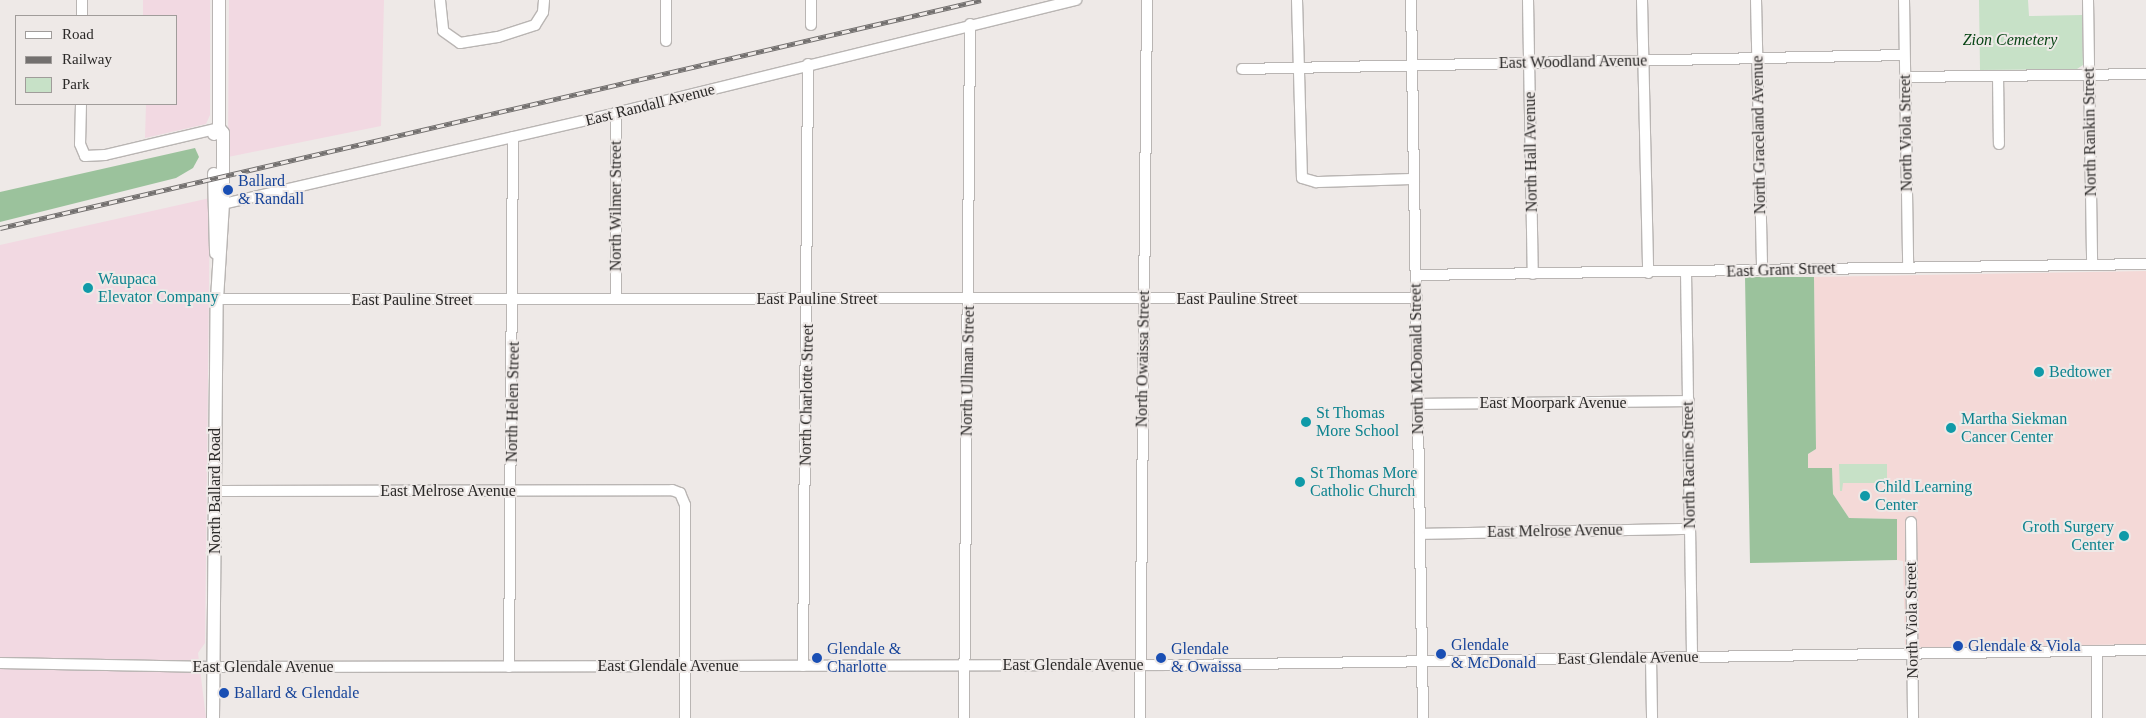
<!DOCTYPE html>
<style>
body{margin:0}
#map{position:relative;width:2146px;height:718px;overflow:hidden;background:#eee9e7;font-family:Georgia,serif}
div>[style]{position:absolute}
.industrial>*{inset:0;background:#f2d9e2}
.medical>*{inset:0;background:#f4d9d7}
.green>*{inset:0;background:#c7e1c7}
.forest>*{inset:0;background:#9bc29c}
.roads{filter:drop-shadow(1px 0 #b9b5b3) drop-shadow(-1px 0 #b9b5b3) drop-shadow(0 1px #b9b5b3) drop-shadow(0 -1px #b9b5b3)}
.minor>*{height:10px;margin:-5px;padding:0 5px;transform-origin:5px;border-radius:5px;background:#fff}
.major>*{height:12px;margin:-6px;padding:0 6px;transform-origin:6px;border-radius:6px;background:#fff}
.rail>*{height:4.5px;margin-top:-2.25px;transform-origin:0;background:repeating-linear-gradient(90deg,#eee9e7 0 8px,#73706f 0 16px);box-sizing:border-box;border-block:1px solid #73706f}
.dots>*{width:14px;height:14px;translate:-50% -50%;box-sizing:border-box;border:2px solid #eee9e7;border-radius:50%}
span{translate:-50% -50%;white-space:nowrap;text-align:center;line-height:1.15;-webkit-text-stroke:4px #eee9e7;paint-order:stroke}
.park-label{font-size:16px;color:#084515;font-style:italic}
.street-label{font-size:16px;color:#2a2827}
.transit-label{font-size:16px;color:#164399}
.left{translate:0 -50%;text-align:left}
.culture-label{font-size:16px;color:#0d838f}
.right{translate:-100% -50%;text-align:right}
.legend{position:absolute;left:15px;top:15px;width:162px;height:90px;box-sizing:border-box;background:#eee9e7;border:1px solid #a09c9a;margin:0;padding:6px 9px;list-style:none;font-size:15px;color:#2a2827}
.legend li{display:flex;align-items:center;gap:10px;height:25px}
.legend b{width:25px;border:1px solid #a09c9a}
</style>
<div id="map">
<div class="industrial">
<div style="clip-path:polygon(143px 0,210px 0,210px 115px,206px 124px,145px 138px,146px 104px,176px 104px,176px 16px,143px 16px)"></div>
<div style="clip-path:polygon(229px 0,384px 0,381px 126px,228px 157px)"></div>
<div style="clip-path:polygon(210px 198px,205px 643px,198px 653px,206px 718px,0 718px,0 245px)"></div>
</div>
<div class="medical">
<div style="clip-path:polygon(2146px 271px,2146px 644px,1926px 648px,1905px 645px,1903px 561px,1897px 560px,1897px 519px,1849px 518px,1833px 494px,1832px 468px,1808px 468px,1808px 454px,1816px 449px,1814px 277px)"></div>
</div>
<div class="green">
<div style="clip-path:polygon(1979px 0,2028px 0,2029px 16px,2082px 15px,2083px 65px,2077px 69px,1980px 70px)"></div>
<div style="clip-path:polygon(1839px 464px,1887px 464px,1887px 483px,1843px 483px,1842px 491px,1840px 491px)"></div>
</div>
<div class="forest">
<div style="clip-path:polygon(195px 148px,199px 157px,193px 168px,176px 178px,0 222px,0 192px)"></div>
<div style="clip-path:polygon(1745px 277px,1814px 277px,1816px 449px,1808px 454px,1808px 468px,1832px 468px,1833px 494px,1849px 518px,1897px 519px,1897px 560px,1750px 563px)"></div>
</div>
<div class="roads">
<div class="minor">
<div style="left:440px;top:0;width:31px;rotate:84deg"></div>
<div style="left:443px;top:31px;width:21px;rotate:35deg"></div>
<div style="left:460px;top:43px;width:38px;rotate:-9deg"></div>
<div style="left:498px;top:37px;width:39px;rotate:-18deg"></div>
<div style="left:535px;top:25px;width:15px;rotate:-58deg"></div>
<div style="left:543px;top:12px;width:12px;rotate:-85deg"></div>
<div style="left:666px;top:0;width:41px;rotate:90deg"></div>
<div style="left:1297px;top:0;width:178px;rotate:88.4deg"></div>
<div style="left:1302px;top:178px;width:15px;rotate:16deg"></div>
<div style="left:1316px;top:182px;width:98px;rotate:-1.8deg"></div>
<div style="left:1411px;top:0;width:718px;rotate:89.04deg"></div>
<div style="left:1528px;top:0;width:274px;rotate:89deg"></div>
<div style="left:1642px;top:0;width:273px;rotate:88.7deg"></div>
<div style="left:1756px;top:0;width:270px;rotate:88.7deg"></div>
<div style="left:1904px;top:0;width:266px;rotate:89.1deg"></div>
<div style="left:2088px;top:0;width:265px;rotate:89.1deg"></div>
<div style="left:82px;top:16px;width:16px;rotate:-90deg"></div>
<div style="left:811px;top:25px;width:25px;rotate:-90deg"></div>
<div style="left:1242px;top:69px;width:662px;rotate:-1.21deg"></div>
<div style="left:1998px;top:76px;width:68px;rotate:89.2deg"></div>
<div style="left:1905px;top:77px;width:241px;rotate:-0.7deg"></div>
<div style="left:81px;top:104px;width:40px;rotate:91.4deg"></div>
<div style="left:80px;top:144px;width:13px;rotate:67deg"></div>
<div style="left:85px;top:156px;width:20px;rotate:-3deg"></div>
<div style="left:105px;top:155px;width:117px;rotate:-13.3deg"></div>
<div style="left:223px;top:204px;width:403px;rotate:-13deg"></div>
<div style="left:616px;top:113px;width:474px;rotate:-13.8deg"></div>
<div style="left:1686px;top:272px;width:385px;rotate:89.1deg"></div>
<div style="left:1416px;top:275px;width:730px;rotate:-0.86deg"></div>
<div style="left:217px;top:299px;width:1200px;rotate:-0.05deg"></div>
<div style="left:616px;top:299px;width:186px;rotate:-90deg"></div>
<div style="left:1418px;top:404px;width:271px;rotate:-0.6deg"></div>
<div style="left:215px;top:491px;width:457px;rotate:-0.1deg"></div>
<div style="left:672px;top:490px;width:9px;rotate:21deg"></div>
<div style="left:680px;top:493px;width:13px;rotate:67deg"></div>
<div style="left:685px;top:505px;width:213px;rotate:90deg"></div>
<div style="left:1911px;top:522px;width:196px;rotate:89.4deg"></div>
<div style="left:1420px;top:534px;width:270px;rotate:-1.1deg"></div>
<div style="left:2097px;top:651px;width:67px;rotate:90deg"></div>
<div style="left:1651px;top:658px;width:60px;rotate:89deg"></div>
<div style="left:0;top:663px;width:213px;rotate:1.1deg"></div>
<div style="left:213px;top:667px;width:969px;rotate:-0.12deg"></div>
<div style="left:1182px;top:665px;width:964px;rotate:-0.89deg"></div>
<div style="left:803px;top:666px;width:602px;rotate:-89.52deg"></div>
<div style="left:509px;top:667px;width:530px;rotate:-89.57deg"></div>
<div style="left:964px;top:718px;width:694px;rotate:-89.5deg"></div>
<div style="left:1140px;top:718px;width:718px;rotate:-89.44deg"></div>
</div>
<div class="major">
<div style="left:214px;top:134px;width:8px;rotate:-50deg"></div>
<div style="left:219px;top:128px;width:128px;rotate:-90deg"></div>
<div style="left:214px;top:174px;width:79px;rotate:88.5deg"></div>
<div style="left:213px;top:718px;width:419px;rotate:-89.5deg"></div>
<div style="left:217px;top:299px;width:95px;rotate:-86.4deg"></div>
<div style="left:223px;top:204px;width:71px;rotate:-90deg"></div>
<div style="left:223px;top:133px;width:6px;rotate:-129deg"></div>
</div>
</div>
<div class="rail">
<div style="left:0;top:228px;width:1007px;rotate:-13.08deg"></div>
</div>
<div class="dots">
<div style="left:228px;top:190px;background:#1a4fb4"></div>
<div style="left:88px;top:288px;background:#0f9aa8"></div>
<div style="left:2039px;top:372px;background:#0f9aa8"></div>
<div style="left:1306px;top:422px;background:#0f9aa8"></div>
<div style="left:1951px;top:428px;background:#0f9aa8"></div>
<div style="left:1300px;top:482px;background:#0f9aa8"></div>
<div style="left:1865px;top:496px;background:#0f9aa8"></div>
<div style="left:2124px;top:536px;background:#0f9aa8"></div>
<div style="left:1958px;top:646px;background:#1a4fb4"></div>
<div style="left:1441px;top:654px;background:#1a4fb4"></div>
<div style="left:817px;top:658px;background:#1a4fb4"></div>
<div style="left:1161px;top:658px;background:#1a4fb4"></div>
<div style="left:224px;top:693px;background:#1a4fb4"></div>
</div>
<div class="park-label">
<span style="left:2010px;top:40px">Zion Cemetery</span>
</div>
<div class="street-label">
<span style="left:1573px;top:62px;rotate:-1deg">East Woodland Avenue</span>
<span style="left:650px;top:105px;rotate:-14deg">East Randall Avenue</span>
<span style="left:2090px;top:132px;rotate:-91deg">North Rankin Street</span>
<span style="left:1906px;top:133px;rotate:-91deg">North Viola Street</span>
<span style="left:1759px;top:135px;rotate:-91deg">North Graceland Avenue</span>
<span style="left:1531px;top:152px;rotate:-91deg">North Hall Avenue</span>
<span style="left:616px;top:206px;rotate:-90deg">North Wilmer Street</span>
<span style="left:1781px;top:270px;rotate:-2deg">East Grant Street</span>
<span style="left:817px;top:299px">East Pauline Street</span>
<span style="left:1237px;top:299px">East Pauline Street</span>
<span style="left:412px;top:300px">East Pauline Street</span>
<span style="left:1143px;top:359px;rotate:-89deg">North Owaissa Street</span>
<span style="left:1417px;top:359px;rotate:-91deg">North McDonald Street</span>
<span style="left:968px;top:371px;rotate:-89deg">North Ullman Street</span>
<span style="left:807px;top:395px;rotate:-89deg">North Charlotte Street</span>
<span style="left:513px;top:402px;rotate:-89deg">North Helen Street</span>
<span style="left:1553px;top:403px">East Moorpark Avenue</span>
<span style="left:1689px;top:465px;rotate:-91deg">North Racine Street</span>
<span style="left:215px;top:491px;rotate:-90deg">North Ballard Road</span>
<span style="left:448px;top:491px">East Melrose Avenue</span>
<span style="left:1555px;top:531px;rotate:-1deg">East Melrose Avenue</span>
<span style="left:1912px;top:620px;rotate:-91deg">North Viola Street</span>
<span style="left:1628px;top:658px;rotate:-1deg">East Glendale Avenue</span>
<span style="left:1073px;top:665px">East Glendale Avenue</span>
<span style="left:668px;top:666px">East Glendale Avenue</span>
<span style="left:263px;top:667px">East Glendale Avenue</span>
</div>
<div class="transit-label">
<span class="left" style="left:238px;top:190px">Ballard<br>&amp; Randall</span>
<span class="left" style="left:1451px;top:654px">Glendale<br>&amp; McDonald</span>
<span class="left" style="left:1968px;top:646px">Glendale &amp; Viola</span>
<span class="left" style="left:827px;top:658px">Glendale &amp;<br>Charlotte</span>
<span class="left" style="left:1171px;top:658px">Glendale<br>&amp; Owaissa</span>
<span class="left" style="left:234px;top:693px">Ballard &amp; Glendale</span>
</div>
<div class="culture-label">
<span class="left" style="left:98px;top:288px">Waupaca<br>Elevator Company</span>
<span class="left" style="left:2049px;top:372px">Bedtower</span>
<span class="left" style="left:1316px;top:422px">St Thomas<br>More School</span>
<span class="left" style="left:1961px;top:428px">Martha Siekman<br>Cancer Center</span>
<span class="left" style="left:1310px;top:482px">St Thomas More<br>Catholic Church</span>
<span class="left" style="left:1875px;top:496px">Child Learning<br>Center</span>
<span class="right" style="left:2114px;top:536px">Groth Surgery<br>Center</span>
</div>
<ul class="legend">
<li><b style="height:6px;background:#fff"></b>Road</li>
<li><b style="height:6px;background:#73706f"></b>Railway</li>
<li><b style="height:14px;background:#c7e1c7"></b>Park</li>
</ul>
</div>
